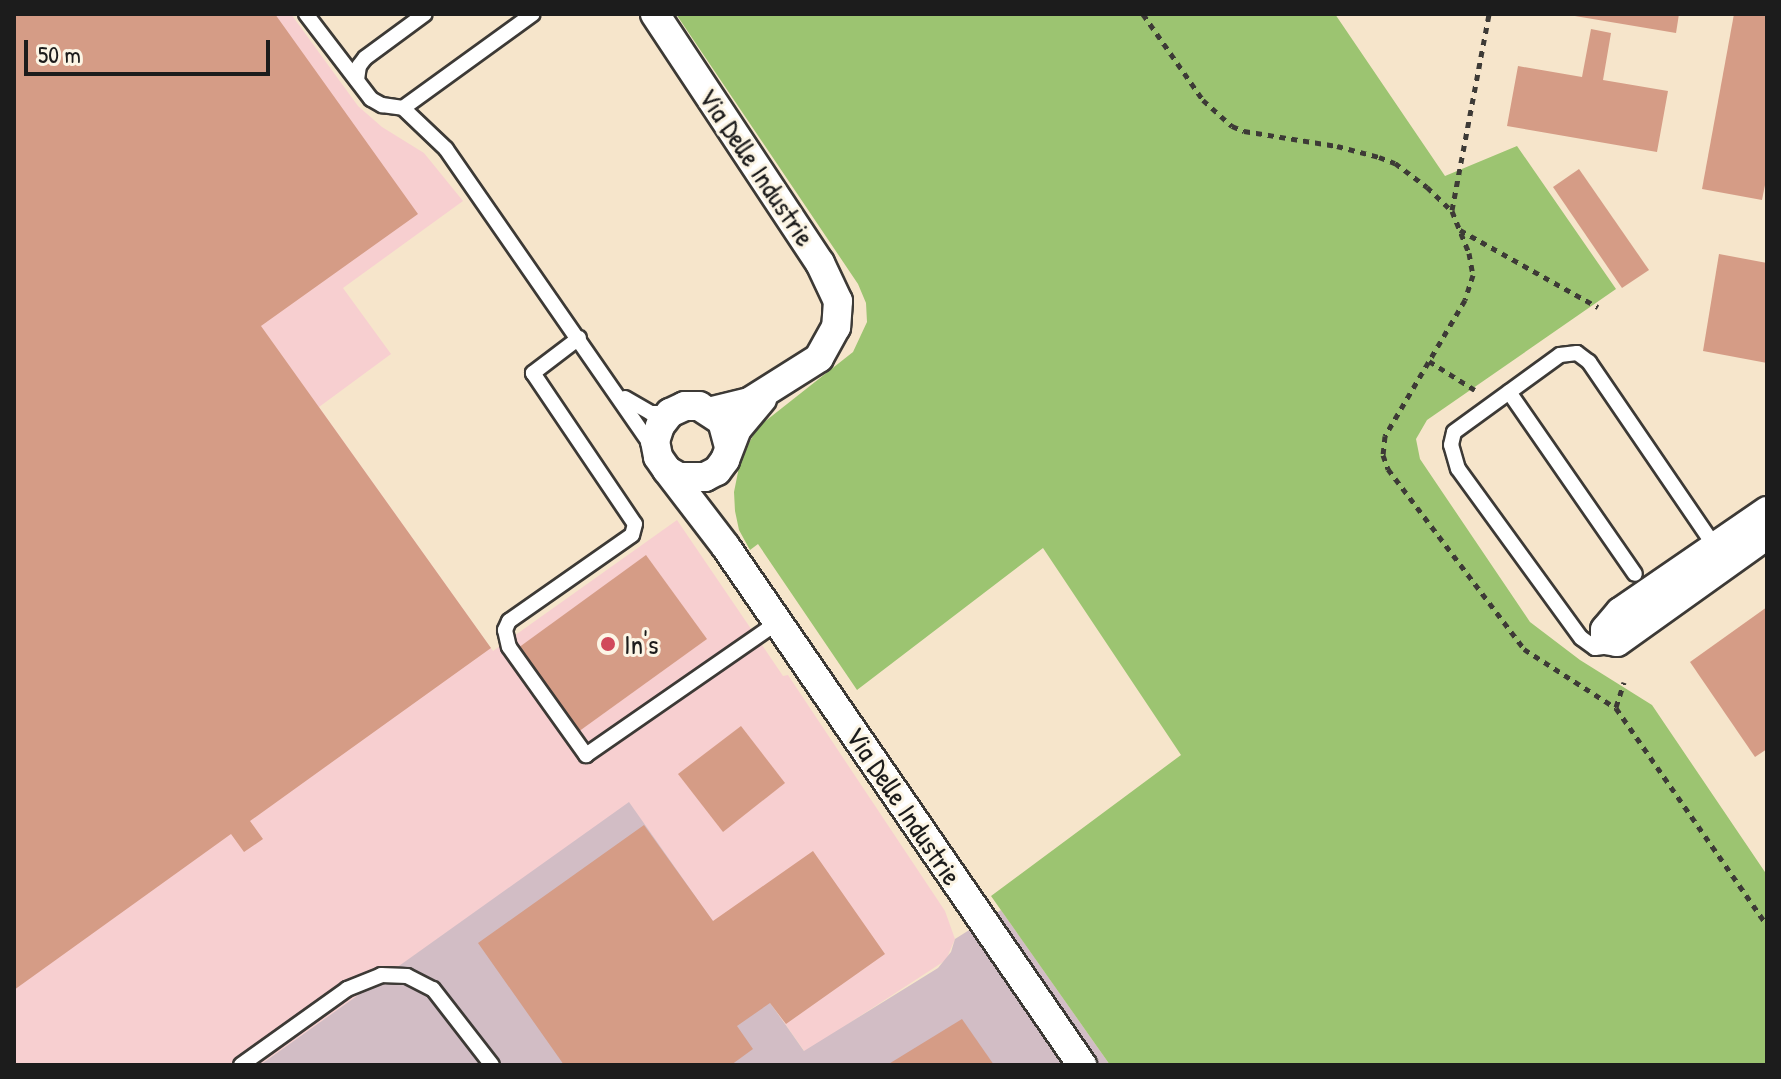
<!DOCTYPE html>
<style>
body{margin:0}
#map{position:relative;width:1781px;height:1079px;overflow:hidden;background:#f6e5cb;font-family:"Patrick Hand",sans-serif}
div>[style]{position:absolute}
.built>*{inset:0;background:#f7cfd0}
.industrial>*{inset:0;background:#d2bdc5}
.green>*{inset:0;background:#9cc471}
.building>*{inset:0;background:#d59c86}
.path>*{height:5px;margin-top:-2.5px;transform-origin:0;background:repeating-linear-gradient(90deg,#3d3a36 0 6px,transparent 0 12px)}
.roads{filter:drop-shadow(2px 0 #3d3a36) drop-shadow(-2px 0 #3d3a36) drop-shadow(0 2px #3d3a36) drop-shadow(0 -2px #3d3a36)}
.lane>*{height:14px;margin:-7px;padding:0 7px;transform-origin:7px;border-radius:7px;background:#fff}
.street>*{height:28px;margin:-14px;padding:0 14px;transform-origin:14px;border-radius:14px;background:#fff}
.dots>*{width:22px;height:22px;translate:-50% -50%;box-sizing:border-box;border:4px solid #fcf5e5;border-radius:50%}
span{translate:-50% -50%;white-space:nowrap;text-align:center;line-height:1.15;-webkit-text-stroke:6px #fcf5e5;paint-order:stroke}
.street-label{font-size:28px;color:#1c1c1c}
.poi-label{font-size:28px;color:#1c1c1c}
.left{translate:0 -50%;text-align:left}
.frame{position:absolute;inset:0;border:16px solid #1c1c1c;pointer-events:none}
.scale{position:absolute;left:24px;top:40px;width:246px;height:36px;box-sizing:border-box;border:4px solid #1c1c1c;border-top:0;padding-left:10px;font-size:24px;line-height:28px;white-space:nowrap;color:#1c1c1c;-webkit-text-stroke:6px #fcf5e5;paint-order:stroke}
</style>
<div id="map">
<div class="built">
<div style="clip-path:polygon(14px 14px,291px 14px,358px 106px,382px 127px,424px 153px,463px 201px,343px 288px,391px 354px,319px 407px,493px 651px,677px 520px,783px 676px,788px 675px,945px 911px,955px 939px,946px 960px,805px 1052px,629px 803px,260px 1065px,14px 1065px)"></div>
</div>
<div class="industrial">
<div style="clip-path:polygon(629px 802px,804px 1051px,938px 968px,951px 952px,955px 939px,1001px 910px,1110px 1065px,260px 1065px)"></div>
</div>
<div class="green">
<div style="clip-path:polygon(676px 14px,1335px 14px,1445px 176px,1517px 146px,1616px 289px,1427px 420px,1416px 439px,1420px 459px,1530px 622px,1580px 660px,1652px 705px,1767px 875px,1767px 1065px,1110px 1065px,991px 896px,1181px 755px,1043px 548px,857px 690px,758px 544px,750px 550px,739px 530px,735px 511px,734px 492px,741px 457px,758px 427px,853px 352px,867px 322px,866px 303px,858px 284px)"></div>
</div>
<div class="building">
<div style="clip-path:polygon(14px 14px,275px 14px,418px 214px,261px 326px,491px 648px,250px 821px,263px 839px,244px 852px,231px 834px,14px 990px)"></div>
<div style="clip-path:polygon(1563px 14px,1679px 14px,1676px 33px)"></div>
<div style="clip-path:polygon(1734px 14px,1767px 14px,1767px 175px,1762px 200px,1702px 189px)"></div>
<div style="clip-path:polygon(1591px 29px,1611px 33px,1603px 80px,1668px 91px,1657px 152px,1507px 126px,1518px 66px,1582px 77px)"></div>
<div style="clip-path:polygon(1579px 169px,1649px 270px,1622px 288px,1553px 187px)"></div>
<div style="clip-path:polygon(1719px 254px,1767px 263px,1767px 363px,1703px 351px)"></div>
<div style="clip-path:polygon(646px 555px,707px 639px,578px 732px,518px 648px)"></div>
<div style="clip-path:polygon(1767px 607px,1767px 749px,1755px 757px,1690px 662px)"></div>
<div style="clip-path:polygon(741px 726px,785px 783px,723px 832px,678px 774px)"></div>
<div style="clip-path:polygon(644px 825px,713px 921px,813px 851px,885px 954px,786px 1024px,770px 1003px,737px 1026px,753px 1049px,731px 1065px,564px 1065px,478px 943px)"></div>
<div style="clip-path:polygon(962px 1019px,994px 1065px,887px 1065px)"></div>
</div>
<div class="path">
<div style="left:1143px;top:14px;width:105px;rotate:55.1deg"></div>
<div style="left:1203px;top:100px;width:39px;rotate:42deg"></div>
<div style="left:1232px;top:126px;width:13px;rotate:23deg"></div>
<div style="left:1244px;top:131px;width:94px;rotate:9.2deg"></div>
<div style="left:1337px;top:146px;width:43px;rotate:14.7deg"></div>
<div style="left:1379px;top:157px;width:17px;rotate:21deg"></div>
<div style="left:1395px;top:163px;width:40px;rotate:37deg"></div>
<div style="left:1427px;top:187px;width:35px;rotate:44deg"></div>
<div style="left:1452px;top:211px;width:45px;rotate:68deg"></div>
<div style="left:1469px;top:253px;width:22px;rotate:80deg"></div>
<div style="left:1473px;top:275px;width:26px;rotate:108deg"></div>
<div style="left:1465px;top:300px;width:158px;rotate:120.5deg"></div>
<div style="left:1385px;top:436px;width:19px;rotate:96deg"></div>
<div style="left:1383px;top:455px;width:15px;rotate:70deg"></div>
<div style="left:1388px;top:469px;width:226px;rotate:52.9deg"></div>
<div style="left:1524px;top:649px;width:109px;rotate:32.7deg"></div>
<div style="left:1616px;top:708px;width:264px;rotate:55.2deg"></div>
<div style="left:1452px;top:210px;width:199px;rotate:-79.3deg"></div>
<div style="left:1460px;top:230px;width:158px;rotate:29.2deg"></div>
<div style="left:1429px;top:361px;width:54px;rotate:32.2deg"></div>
<div style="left:1616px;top:707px;width:26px;rotate:-72deg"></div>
</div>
<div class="roads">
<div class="lane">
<div style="left:306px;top:14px;width:107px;rotate:52.6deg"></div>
<div style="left:371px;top:99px;width:13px;rotate:29deg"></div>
<div style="left:382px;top:105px;width:21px;rotate:8deg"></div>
<div style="left:403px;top:108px;width:160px;rotate:-35.9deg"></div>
<div style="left:357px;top:80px;width:14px;rotate:-82deg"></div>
<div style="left:359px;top:66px;width:10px;rotate:-53deg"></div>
<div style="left:365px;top:58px;width:74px;rotate:-36.3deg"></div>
<div style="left:403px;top:108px;width:59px;rotate:43.6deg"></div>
<div style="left:446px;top:149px;width:364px;rotate:55.3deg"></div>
<div style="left:579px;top:338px;width:58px;rotate:142.7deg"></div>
<div style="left:533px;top:373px;width:182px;rotate:56deg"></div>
<div style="left:635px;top:524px;width:11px;rotate:105deg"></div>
<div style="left:632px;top:535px;width:150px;rotate:145deg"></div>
<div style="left:509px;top:621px;width:10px;rotate:114deg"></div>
<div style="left:505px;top:630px;width:17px;rotate:77deg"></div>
<div style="left:509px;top:647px;width:133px;rotate:54.5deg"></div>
<div style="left:586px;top:755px;width:234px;rotate:-34.7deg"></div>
<div style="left:1509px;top:392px;width:221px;rotate:55.3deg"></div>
<div style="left:625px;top:398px;width:30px;rotate:30deg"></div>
<div style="left:651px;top:413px;width:19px"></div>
<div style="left:1610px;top:646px;width:15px;rotate:172deg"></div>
<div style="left:1595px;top:648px;width:17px;rotate:-144deg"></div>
<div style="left:1581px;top:638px;width:209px;rotate:-126deg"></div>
<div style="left:1458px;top:469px;width:25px;rotate:-106deg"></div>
<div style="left:1451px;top:445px;width:13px;rotate:-77deg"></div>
<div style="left:1454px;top:432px;width:131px;rotate:-36deg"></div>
<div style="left:1560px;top:355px;width:17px;rotate:-7deg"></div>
<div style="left:1577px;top:353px;width:15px;rotate:37deg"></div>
<div style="left:1589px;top:362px;width:224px;rotate:55.7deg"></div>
<div style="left:241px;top:1065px;width:130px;rotate:-35.6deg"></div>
<div style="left:347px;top:989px;width:37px;rotate:-22deg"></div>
<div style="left:381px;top:975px;width:26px;rotate:2deg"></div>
<div style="left:407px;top:976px;width:29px;rotate:27deg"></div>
<div style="left:433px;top:989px;width:96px;rotate:52.2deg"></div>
</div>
<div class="street">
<div style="left:655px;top:14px;width:299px;rotate:56.5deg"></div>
<div style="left:820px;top:263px;width:42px;rotate:64.7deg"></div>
<div style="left:838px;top:301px;width:26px;rotate:94deg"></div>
<div style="left:836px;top:327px;width:35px;rotate:119deg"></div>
<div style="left:819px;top:358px;width:83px;rotate:147.8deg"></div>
<div style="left:749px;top:402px;width:38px;rotate:166deg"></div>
<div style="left:729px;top:447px;width:27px;rotate:-105deg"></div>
<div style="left:722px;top:421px;width:27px;rotate:-147deg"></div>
<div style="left:699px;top:406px;width:14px;rotate:180deg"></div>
<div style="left:685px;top:406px;width:17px;rotate:155deg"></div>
<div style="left:670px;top:413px;width:16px;rotate:128deg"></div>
<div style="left:660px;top:426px;width:16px;rotate:108deg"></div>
<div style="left:655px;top:441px;width:16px;rotate:79deg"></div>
<div style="left:658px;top:457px;width:16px;rotate:55deg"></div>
<div style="left:667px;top:470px;width:14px;rotate:30deg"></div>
<div style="left:679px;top:477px;width:26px"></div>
<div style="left:705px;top:477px;width:13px;rotate:-27deg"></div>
<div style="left:717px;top:471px;width:14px;rotate:-54deg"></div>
<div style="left:725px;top:460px;width:33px;rotate:-69deg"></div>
<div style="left:737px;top:429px;width:39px;rotate:-50deg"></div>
<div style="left:667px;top:470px;width:97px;rotate:52.5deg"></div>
<div style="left:726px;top:547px;width:629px;rotate:55.5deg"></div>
<div style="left:1767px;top:511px;width:178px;rotate:145.5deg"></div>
<div style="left:1620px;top:612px;width:23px;rotate:130deg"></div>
<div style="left:1605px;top:630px;width:10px;rotate:90deg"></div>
<div style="left:1605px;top:640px;width:12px;rotate:9deg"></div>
<div style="left:1617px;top:642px;width:184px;rotate:-35.5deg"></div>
</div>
</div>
<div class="dots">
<div style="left:608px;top:644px;background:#d1495b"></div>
</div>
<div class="street-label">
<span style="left:757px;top:167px;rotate:56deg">Via Delle Industrie</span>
<span style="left:904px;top:806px;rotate:56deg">Via Delle Industrie</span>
</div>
<div class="poi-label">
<span class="left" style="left:624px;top:644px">In's</span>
</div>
<div class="frame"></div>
<div class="scale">50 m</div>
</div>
